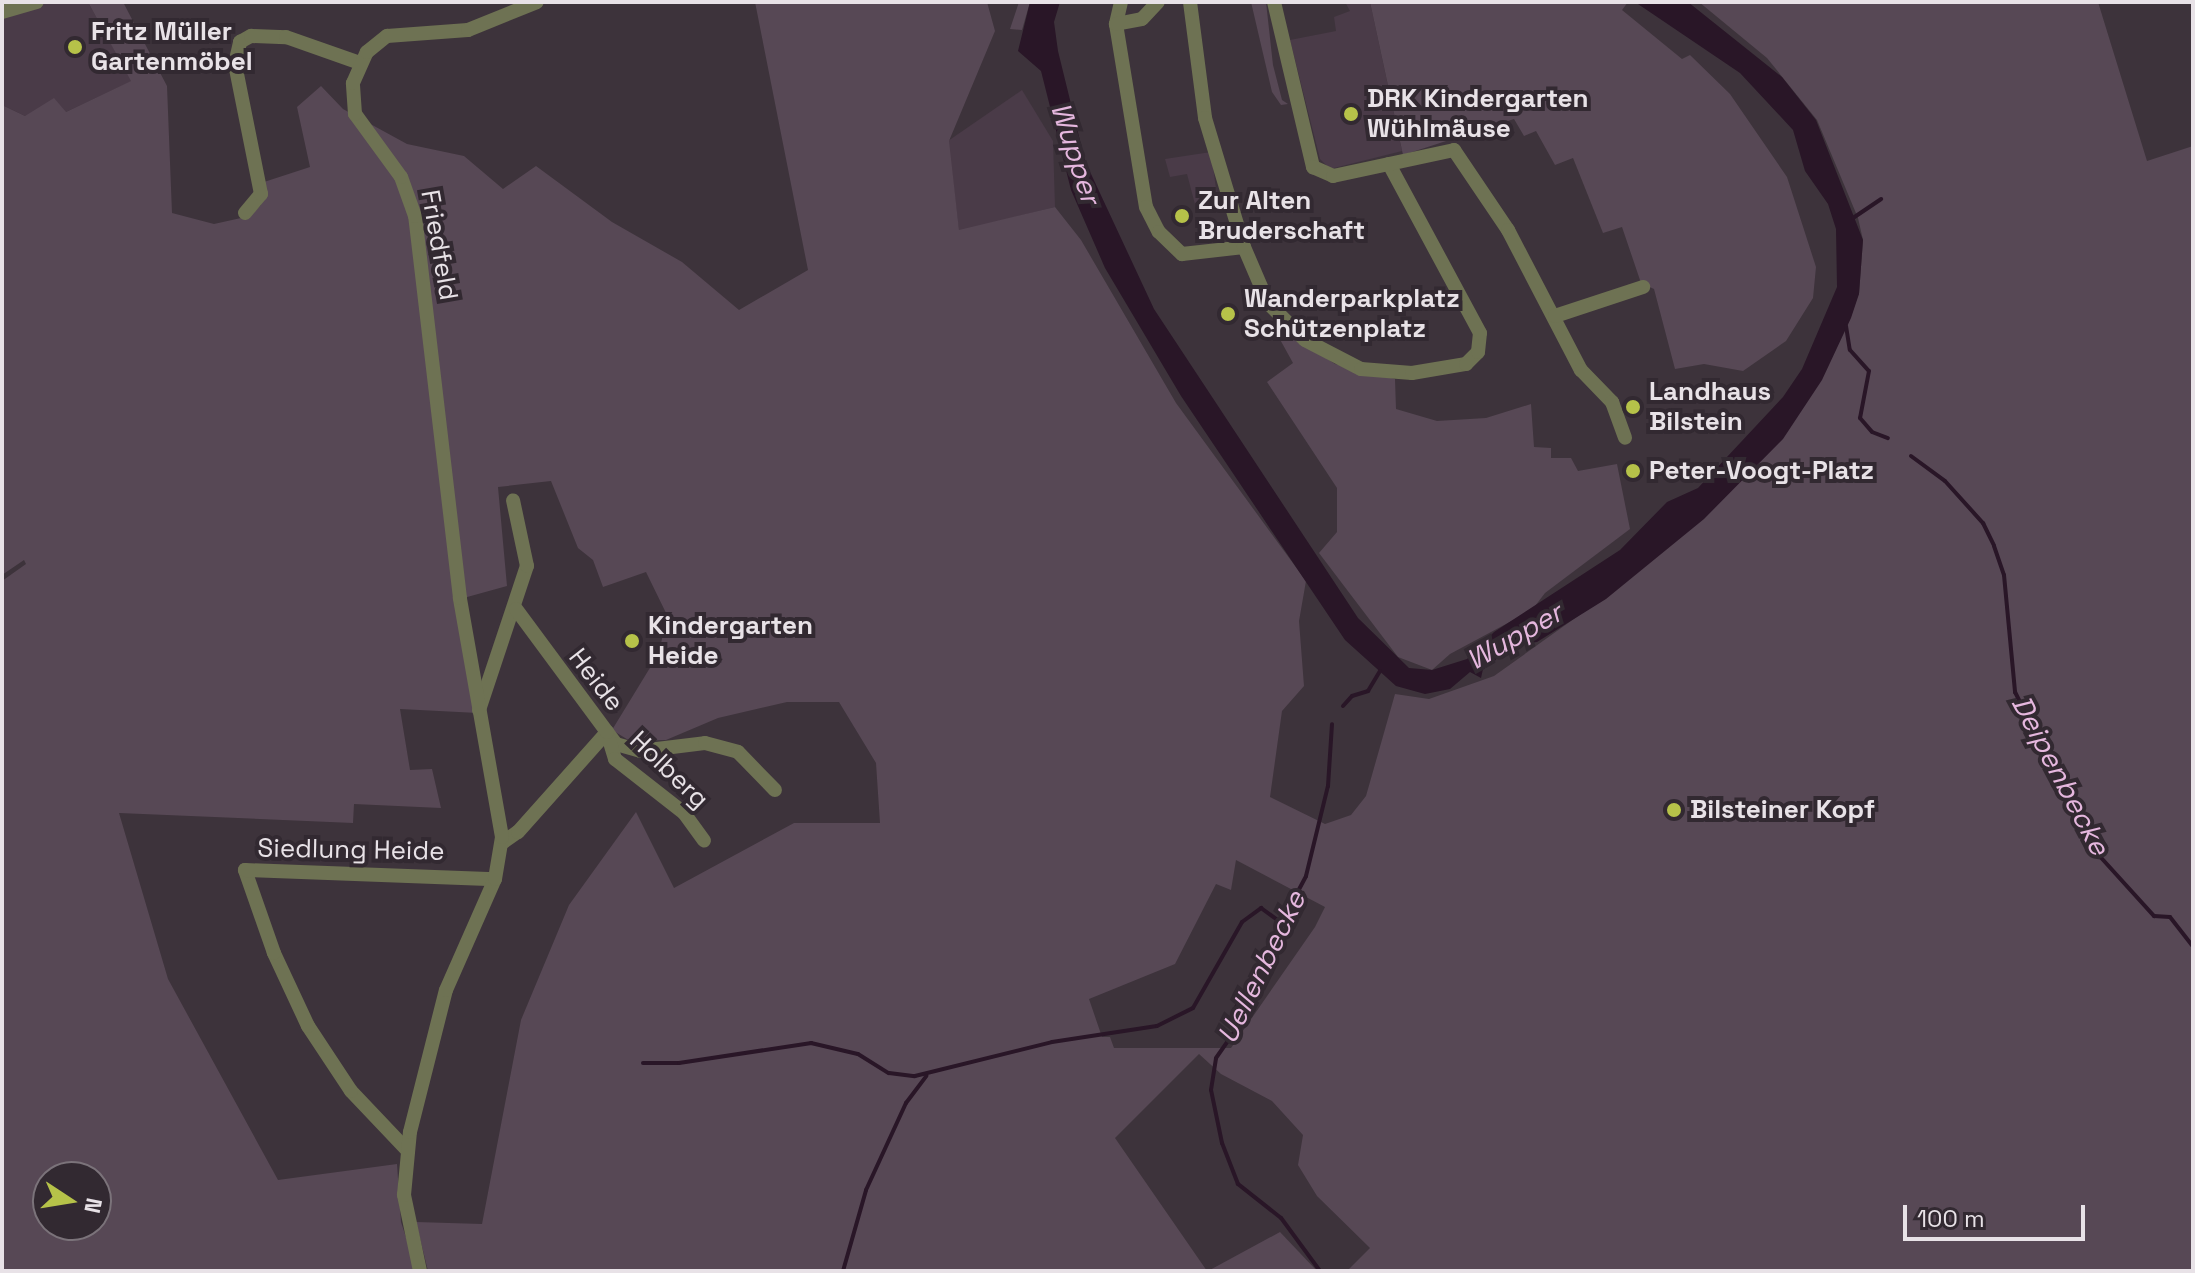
<!DOCTYPE html>
<meta charset="utf-8">
<style>
body{margin:0}
#map{position:relative;width:2195px;height:1273px;overflow:hidden;background:#3d333b;font-family:"Space Grotesk",sans-serif}
div>[style]{position:absolute}
.built>*{inset:0;background:#4a3b48}
.green>*{inset:0;background:#574855}
.water>*{inset:0;background:#291627}
.stream>*{height:4px;margin:-2px;padding:0 2px;transform-origin:2px;border-radius:2px;background:#291627}
.minor>*{height:14px;margin:-7px;padding:0 7px;transform-origin:7px;border-radius:7px;background:#6e7253}
.dots>*{width:22px;height:22px;translate:-50% -50%;box-sizing:border-box;border:4px solid #322931;border-radius:50%}
span{translate:-50% -50%;white-space:nowrap;text-align:center;line-height:1.15;-webkit-text-stroke:8px #322931;paint-order:stroke}
.poi-label{font-size:26px;color:#e8e2e7;font-weight:700}
.left{translate:0 -50%;text-align:left}
.street-label{font-size:26px;color:#e8e2e7}
.water-label{font-size:28px;color:#e5b7de;font-style:italic}
.frame{position:absolute;inset:0;border:4px solid #e8e2e7;pointer-events:none}
.north{position:absolute;left:32px;top:1161px;width:80px;height:80px;box-sizing:border-box;background:#322931;border:2px solid #7b737a;border-radius:50%;rotate:102deg;font-size:22px;font-weight:700;line-height:32px;text-align:center;color:#e8e2e7}
.north::after{content:'';display:block;margin:auto;width:28px;height:36px;background:#b6c249;clip-path:polygon(50% 0,100% 100%,50% 72%,0 100%)}
.scale{position:absolute;left:1903px;top:1205px;width:182px;height:36px;box-sizing:border-box;border:4px solid #e8e2e7;border-top:0;padding-left:10px;font-size:24px;line-height:28px;white-space:nowrap;color:#e8e2e7;-webkit-text-stroke:6px #322931;paint-order:stroke}
</style>
<div id="map">
<div class="built">
<div style="clip-path:polygon(2px 2px,88px 2px,132px 81px,66px 112px,25px 116px,2px 105px)"></div>
<div style="clip-path:polygon(1345px 2px,1370px 2px,1402px 151px,1330px 169px,1320px 159px,1290px 40px,1336px 31px,1334px 17px,1350px 11px)"></div>
<div style="clip-path:polygon(1022px 90px,1053px 141px,1055px 207px,959px 231px,948px 141px)"></div>
<div style="clip-path:polygon(1211px 152px,1219px 210px,1197px 212px,1187px 174px,1170px 177px,1165px 159px)"></div>
</div>
<div class="green">
<div style="clip-path:polygon(evenodd,88px 2px,123px 2px,167px 86px,172px 213px,214px 224px,250px 216px,261px 205px,264px 182px,310px 167px,297px 107px,321px 86px,343px 109px,407px 144px,464px 156px,503px 189px,536px 166px,612px 222px,682px 262px,739px 310px,808px 270px,755px 2px,987px 2px,995px 31px,949px 141px,959px 230px,1055px 207px,1081px 240px,1176px 403px,1306px 581px,1299px 621px,1304px 686px,1282px 711px,1270px 797px,1325px 824px,1351px 815px,1366px 796px,1395px 694px,1429px 699px,1494px 676px,1585px 611px,1716px 505px,1859px 294px,1863px 240px,1858px 218px,1817px 120px,1767px 58px,1699px 2px,2098px 2px,2147px 161px,2193px 146px,2193px 1271px,1347px 1271px,1370px 1248px,1317px 1196px,1298px 1165px,1303px 1135px,1272px 1101px,1221px 1074px,1199px 1054px,1115px 1138px,1207px 1271px,428px 1271px,416px 1222px,482px 1224px,521px 1020px,569px 905px,636px 812px,674px 888px,794px 823px,880px 823px,876px 763px,839px 702px,787px 702px,718px 718px,666px 740px,630px 741px,612px 730px,659px 653px,667px 615px,646px 572px,603px 587px,593px 560px,578px 548px,551px 481px,498px 487px,507px 586px,460px 599px,478px 713px,400px 709px,410px 770px,432px 769px,441px 808px,354px 804px,353px 823px,119px 813px,168px 979px,278px 1180px,397px 1164px,401px 1222px,417px 1271px,2px 1271px,2px 581px,26px 564px,24px 560px,2px 575px,2px 105px,25px 116px,54px 98px,66px 112px,131px 81px,88px 2px,1236px 860px,1325px 907px,1315px 927px,1231px 1048px,1114px 1048px,1110px 1037px,1102px 1037px,1089px 999px,1175px 964px,1216px 884px,1231px 890px,1236px 860px,88px 2px,48px 1177px,96px 1177px,96px 1225px,48px 1225px,48px 1177px)"></div>
<div style="clip-path:polygon(1019px 2px,1030px 2px,1022px 30px,1010px 29px)"></div>
<div style="clip-path:polygon(1251px 2px,1266px 2px,1273px 65px,1282px 100px,1288px 104px,1281px 105px,1272px 92px)"></div>
<div style="clip-path:polygon(1370px 2px,1628px 2px,1622px 10px,1682px 59px,1690px 55px,1730px 94px,1787px 177px,1816px 267px,1813px 298px,1786px 341px,1743px 371px,1704px 364px,1675px 369px,1654px 289px,1641px 283px,1622px 227px,1603px 233px,1573px 158px,1555px 165px,1536px 131px,1524px 136px,1514px 119px,1403px 155px)"></div>
<div style="clip-path:polygon(1284px 330px,1335px 364px,1395px 379px,1396px 409px,1437px 421px,1486px 418px,1531px 404px,1534px 447px,1551px 448px,1551px 458px,1571px 458px,1578px 471px,1617px 464px,1630px 529px,1545px 593px,1532px 610px,1450px 654px,1432px 670px,1398px 657px,1319px 553px,1337px 532px,1337px 488px,1267px 382px,1293px 363px,1277px 334px)"></div>
<div style="clip-path:polygon(1280px 1232px,1317px 1271px,1208px 1271px)"></div>
</div>
<div class="water">
<div style="clip-path:polygon(1030px 2px,1060px 2px,1054px 22px,1058px 51px,1085px 161px,1154px 309px,1358px 618px,1409px 668px,1432px 670px,1467px 659px,1494px 632px,1620px 550px,1667px 502px,1698px 488px,1783px 397px,1802px 369px,1837px 287px,1836px 229px,1828px 204px,1805px 171px,1793px 130px,1740px 73px,1635px 2px,1688px 2px,1782px 77px,1816px 120px,1863px 240px,1859px 294px,1851px 318px,1822px 380px,1783px 439px,1704px 519px,1606px 599px,1537px 642px,1511px 646px,1507px 656px,1505px 648px,1493px 663px,1485px 660px,1481px 678px,1470px 672px,1450px 689px,1425px 694px,1396px 686px,1345px 640px,1181px 396px,1105px 268px,1071px 190px,1041px 71px,1018px 51px)"></div>
</div>
<div class="stream">
<div style="left:1853px;top:218px;width:34px;rotate:-34deg"></div>
<div style="left:1846px;top:326px;width:24px;rotate:81deg"></div>
<div style="left:1850px;top:350px;width:28px;rotate:48deg"></div>
<div style="left:1869px;top:371px;width:48px;rotate:100.8deg"></div>
<div style="left:1860px;top:418px;width:18px;rotate:49deg"></div>
<div style="left:1872px;top:432px;width:17px;rotate:21deg"></div>
<div style="left:1911px;top:456px;width:42px;rotate:36.3deg"></div>
<div style="left:1945px;top:481px;width:57px;rotate:47.9deg"></div>
<div style="left:1983px;top:523px;width:25px;rotate:64deg"></div>
<div style="left:1994px;top:546px;width:31px;rotate:71deg"></div>
<div style="left:2004px;top:575px;width:118px;rotate:84.6deg"></div>
<div style="left:2015px;top:692px;width:178px;rotate:63.3deg"></div>
<div style="left:2095px;top:851px;width:88px;rotate:47.8deg"></div>
<div style="left:2154px;top:916px;width:16px;rotate:4deg"></div>
<div style="left:2170px;top:917px;width:37px;rotate:52deg"></div>
<div style="left:1343px;top:706px;width:13px;rotate:-48deg"></div>
<div style="left:1352px;top:696px;width:17px;rotate:-17deg"></div>
<div style="left:1368px;top:691px;width:23px;rotate:-59deg"></div>
<div style="left:643px;top:1063px;width:36px"></div>
<div style="left:679px;top:1063px;width:134px;rotate:-8.6deg"></div>
<div style="left:811px;top:1043px;width:48px;rotate:13.2deg"></div>
<div style="left:858px;top:1054px;width:36px;rotate:32deg"></div>
<div style="left:889px;top:1073px;width:26px;rotate:7deg"></div>
<div style="left:915px;top:1076px;width:141px;rotate:-13.9deg"></div>
<div style="left:1052px;top:1042px;width:106px;rotate:-8.7deg"></div>
<div style="left:1157px;top:1026px;width:40px;rotate:-26.6deg"></div>
<div style="left:1193px;top:1008px;width:99px;rotate:-60.3deg"></div>
<div style="left:1242px;top:922px;width:24px;rotate:-36deg"></div>
<div style="left:1261px;top:908px;width:27px;rotate:36deg"></div>
<div style="left:843px;top:1271px;width:84px;rotate:-74.1deg"></div>
<div style="left:866px;top:1190px;width:96px;rotate:-65.3deg"></div>
<div style="left:906px;top:1103px;width:34px;rotate:-53deg"></div>
<div style="left:1320px;top:1271px;width:66px;rotate:-126.3deg"></div>
<div style="left:1281px;top:1218px;width:55px;rotate:-141.7deg"></div>
<div style="left:1238px;top:1184px;width:44px;rotate:-111.3deg"></div>
<div style="left:1222px;top:1143px;width:54px;rotate:-101.7deg"></div>
<div style="left:1211px;top:1090px;width:32px;rotate:-81deg"></div>
<div style="left:1216px;top:1058px;width:33px;rotate:-55deg"></div>
<div style="left:1235px;top:1031px;width:18px;rotate:-96deg"></div>
<div style="left:1233px;top:1013px;width:155px;rotate:-61.9deg"></div>
<div style="left:1306px;top:876px;width:93px;rotate:-76.3deg"></div>
<div style="left:1328px;top:786px;width:62px;rotate:-86.3deg"></div>
</div>
<div class="minor">
<div style="left:1121px;top:2px;width:23px;rotate:103deg"></div>
<div style="left:1116px;top:24px;width:185px;rotate:80.7deg"></div>
<div style="left:1146px;top:207px;width:28px;rotate:63deg"></div>
<div style="left:1159px;top:232px;width:32px;rotate:44deg"></div>
<div style="left:1182px;top:254px;width:62px;rotate:-6.4deg"></div>
<div style="left:1190px;top:2px;width:117px;rotate:82.6deg"></div>
<div style="left:1205px;top:118px;width:135px;rotate:73.2deg"></div>
<div style="left:1244px;top:247px;width:61px;rotate:66.8deg"></div>
<div style="left:1268px;top:303px;width:52px;rotate:45deg"></div>
<div style="left:1305px;top:340px;width:63px;rotate:27.4deg"></div>
<div style="left:1361px;top:369px;width:51px;rotate:4.5deg"></div>
<div style="left:1412px;top:373px;width:55px;rotate:-9.5deg"></div>
<div style="left:1466px;top:364px;width:17px;rotate:-45deg"></div>
<div style="left:1478px;top:352px;width:19px;rotate:-84deg"></div>
<div style="left:1480px;top:333px;width:192px;rotate:-118.3deg"></div>
<div style="left:1274px;top:2px;width:170px;rotate:76.7deg"></div>
<div style="left:1313px;top:167px;width:22px;rotate:24deg"></div>
<div style="left:1333px;top:176px;width:124px;rotate:-12.1deg"></div>
<div style="left:1454px;top:150px;width:97px;rotate:56deg"></div>
<div style="left:1508px;top:230px;width:158px;rotate:62.5deg"></div>
<div style="left:1581px;top:370px;width:45px;rotate:45.9deg"></div>
<div style="left:1612px;top:402px;width:38px;rotate:70deg"></div>
<div style="left:2px;top:12px;width:36px;rotate:-16deg"></div>
<div style="left:1116px;top:24px;width:26px;rotate:-11deg"></div>
<div style="left:1142px;top:19px;width:23px;rotate:-47deg"></div>
<div style="left:245px;top:213px;width:25px;rotate:-50deg"></div>
<div style="left:261px;top:194px;width:133px;rotate:-101.3deg"></div>
<div style="left:235px;top:64px;width:23px;rotate:-77deg"></div>
<div style="left:240px;top:42px;width:13px;rotate:-29deg"></div>
<div style="left:251px;top:36px;width:35px;rotate:2deg"></div>
<div style="left:286px;top:37px;width:78px;rotate:19.4deg"></div>
<div style="left:1555px;top:316px;width:93px;rotate:-18.2deg"></div>
<div style="left:479px;top:710px;width:152px;rotate:-71.6deg"></div>
<div style="left:527px;top:566px;width:67px;rotate:-102deg"></div>
<div style="left:607px;top:732px;width:15px;rotate:53deg"></div>
<div style="left:616px;top:744px;width:25px;rotate:16deg"></div>
<div style="left:640px;top:751px;width:65px;rotate:-7deg"></div>
<div style="left:705px;top:743px;width:34px;rotate:15deg"></div>
<div style="left:738px;top:752px;width:53px;rotate:45.8deg"></div>
<div style="left:608px;top:736px;width:24px;rotate:73deg"></div>
<div style="left:615px;top:759px;width:88px;rotate:38deg"></div>
<div style="left:684px;top:813px;width:34px;rotate:54deg"></div>
<div style="left:502px;top:843px;width:19px;rotate:-35deg"></div>
<div style="left:518px;top:832px;width:134px;rotate:-48.3deg"></div>
<div style="left:607px;top:732px;width:153px;rotate:-126.5deg"></div>
<div style="left:407px;top:1150px;width:81px;rotate:-133.5deg"></div>
<div style="left:351px;top:1091px;width:78px;rotate:-123.5deg"></div>
<div style="left:308px;top:1026px;width:81px;rotate:-115deg"></div>
<div style="left:274px;top:953px;width:88px;rotate:-109.3deg"></div>
<div style="left:245px;top:870px;width:250px;rotate:2.1deg"></div>
<div style="left:420px;top:1271px;width:78px;rotate:-101.9deg"></div>
<div style="left:404px;top:1195px;width:63px;rotate:-84.6deg"></div>
<div style="left:410px;top:1132px;width:146px;rotate:-75.8deg"></div>
<div style="left:446px;top:990px;width:121px;rotate:-66.2deg"></div>
<div style="left:495px;top:879px;width:43px;rotate:-80.5deg"></div>
<div style="left:502px;top:837px;width:243px;rotate:-100deg"></div>
<div style="left:460px;top:598px;width:385px;rotate:-96.7deg"></div>
<div style="left:415px;top:216px;width:41px;rotate:-109.7deg"></div>
<div style="left:401px;top:177px;width:78px;rotate:-126.1deg"></div>
<div style="left:355px;top:114px;width:31px;rotate:-94deg"></div>
<div style="left:353px;top:83px;width:34px;rotate:-66deg"></div>
<div style="left:367px;top:52px;width:26px;rotate:-39deg"></div>
<div style="left:387px;top:36px;width:81px;rotate:-4.2deg"></div>
<div style="left:468px;top:30px;width:74px;rotate:-22.1deg"></div>
</div>
<div class="dots">
<div style="left:75px;top:47px;background:#b6c249"></div>
<div style="left:1351px;top:114px;background:#b6c249"></div>
<div style="left:1182px;top:216px;background:#b6c249"></div>
<div style="left:1228px;top:314px;background:#b6c249"></div>
<div style="left:1633px;top:407px;background:#b6c249"></div>
<div style="left:1633px;top:471px;background:#b6c249"></div>
<div style="left:632px;top:641px;background:#b6c249"></div>
<div style="left:1674px;top:810px;background:#b6c249"></div>
</div>
<div class="poi-label">
<span class="left" style="left:91px;top:47px">Fritz Müller<br>Gartenmöbel</span>
<span class="left" style="left:1367px;top:114px">DRK Kindergarten<br>Wühlmäuse</span>
<span class="left" style="left:1198px;top:216px">Zur Alten<br>Bruderschaft</span>
<span class="left" style="left:1244px;top:314px">Wanderparkplatz<br>Schützenplatz</span>
<span class="left" style="left:1649px;top:407px">Landhaus<br>Bilstein</span>
<span class="left" style="left:1649px;top:471px">Peter-Voogt-Platz</span>
<span class="left" style="left:648px;top:641px">Kindergarten<br>Heide</span>
<span class="left" style="left:1690px;top:810px">Bilsteiner Kopf</span>
</div>
<div class="street-label">
<span style="left:439px;top:245px;rotate:80deg">Friedfeld</span>
<span style="left:596px;top:680px;rotate:52deg">Heide</span>
<span style="left:669px;top:770px;rotate:44deg">Holberg</span>
<span style="left:351px;top:850px;rotate:1deg">Siedlung Heide</span>
</div>
<div class="water-label">
<span style="left:1076px;top:153px;rotate:72deg">Wupper</span>
<span style="left:1514px;top:636px;rotate:-30deg">Wupper</span>
<span style="left:2061px;top:775px;rotate:62deg">Deipenbecke</span>
<span style="left:1261px;top:967px;rotate:-64deg">Uellenbecke</span>
</div>
<div class="frame"></div>
<div class="north">N</div>
<div class="scale">100 m</div>
</div>
